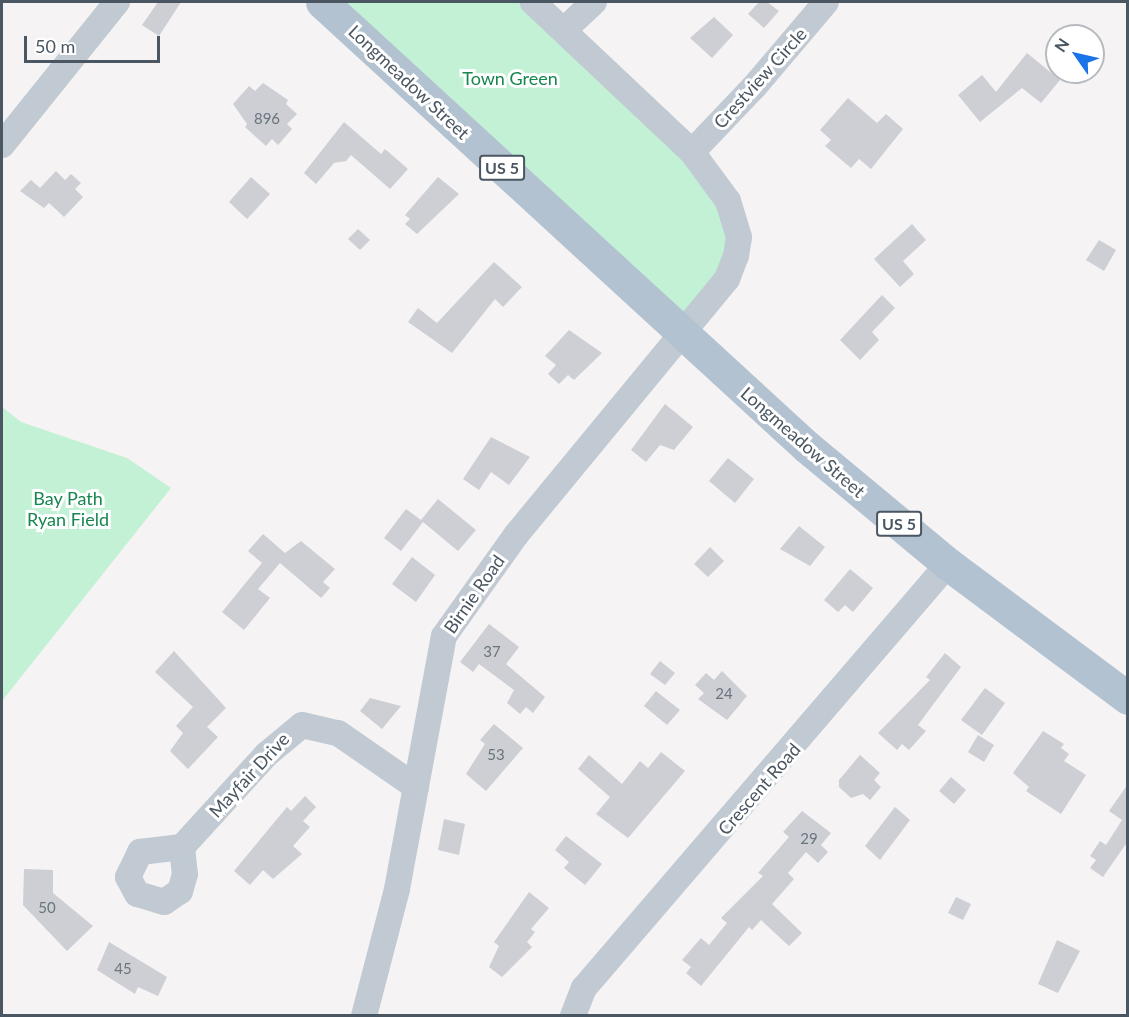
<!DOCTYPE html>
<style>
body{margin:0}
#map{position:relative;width:1129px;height:1017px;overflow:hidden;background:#f5f3f3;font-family:Lato,sans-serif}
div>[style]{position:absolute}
.green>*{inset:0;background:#c3f1d5}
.building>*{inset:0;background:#cdcfd5}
.minor>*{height:26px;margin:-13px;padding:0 13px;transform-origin:13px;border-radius:13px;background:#c1cad2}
.major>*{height:33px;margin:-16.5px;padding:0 16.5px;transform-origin:16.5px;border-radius:16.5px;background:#b3c2d1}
span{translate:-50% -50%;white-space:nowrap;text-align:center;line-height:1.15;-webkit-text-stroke:6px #fff;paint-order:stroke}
.number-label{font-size:15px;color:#6b747e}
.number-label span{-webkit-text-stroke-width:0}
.shield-label span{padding:2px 4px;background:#fff;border:2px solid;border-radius:4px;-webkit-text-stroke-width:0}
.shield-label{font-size:16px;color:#4a5661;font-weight:700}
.park-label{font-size:18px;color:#17864f}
.street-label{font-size:18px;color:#4a5661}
.frame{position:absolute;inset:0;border:3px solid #4a5661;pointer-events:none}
.north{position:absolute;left:1045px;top:24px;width:60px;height:60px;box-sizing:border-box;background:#fff;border:2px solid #b7bbc0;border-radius:50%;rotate:304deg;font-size:16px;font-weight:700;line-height:24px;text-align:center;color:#4a5661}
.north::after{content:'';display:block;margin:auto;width:21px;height:27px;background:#1a73e8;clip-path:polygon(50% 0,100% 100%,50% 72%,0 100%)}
.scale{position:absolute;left:24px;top:36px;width:136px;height:27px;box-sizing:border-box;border:3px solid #4a5661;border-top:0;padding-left:8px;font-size:18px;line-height:21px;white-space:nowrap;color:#4a5661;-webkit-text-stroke:4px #fff;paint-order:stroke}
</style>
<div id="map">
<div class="green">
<div style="clip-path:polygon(322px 2px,533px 2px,692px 152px,739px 237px,690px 325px)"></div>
<div style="clip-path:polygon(2px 407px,21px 422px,127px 458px,171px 488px,2px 701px)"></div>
</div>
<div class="building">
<div style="clip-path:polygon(158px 2px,181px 2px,159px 36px,142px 25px)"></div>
<div style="clip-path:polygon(759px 2px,767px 2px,779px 11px,764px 28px,748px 14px)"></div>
<div style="clip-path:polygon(714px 17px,733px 35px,712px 58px,690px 38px)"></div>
<div style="clip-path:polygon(1027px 53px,1060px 80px,1041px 103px,1022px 88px,980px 122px,958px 95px,982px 75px,996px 92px)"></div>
<div style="clip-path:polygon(263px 83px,288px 100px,286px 104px,297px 114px,287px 124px,292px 129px,278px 145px,272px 139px,266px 146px,245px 127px,247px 124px,233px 104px,249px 86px,255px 91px)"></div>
<div style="clip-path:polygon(848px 98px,877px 123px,886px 114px,903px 129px,871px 169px,859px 159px,851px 168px,825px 146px,831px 140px,820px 130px)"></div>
<div style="clip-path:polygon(344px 122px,381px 154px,385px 149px,408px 169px,390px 189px,351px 155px,346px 161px,334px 163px,316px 184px,304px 173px)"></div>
<div style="clip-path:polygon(56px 171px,65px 180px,71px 174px,81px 183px,75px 189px,83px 197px,64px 217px,49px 203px,44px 208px,20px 191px,31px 180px,40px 188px)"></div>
<div style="clip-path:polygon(251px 177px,270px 194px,247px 219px,229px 202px)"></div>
<div style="clip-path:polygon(438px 177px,459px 194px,417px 234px,405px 224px,410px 219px,405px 215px)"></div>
<div style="clip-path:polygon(912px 224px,926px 240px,903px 261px,914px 274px,900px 287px,874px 259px)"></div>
<div style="clip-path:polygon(358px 229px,370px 240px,360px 250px,348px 239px)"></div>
<div style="clip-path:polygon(1099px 240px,1116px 250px,1104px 271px,1086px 260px)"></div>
<div style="clip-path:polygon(494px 262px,522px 287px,503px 307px,495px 299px,452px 353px,408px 322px,418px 308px,437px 323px)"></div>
<div style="clip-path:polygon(882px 295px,895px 308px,872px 332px,879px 340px,860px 360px,840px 340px)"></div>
<div style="clip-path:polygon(569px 330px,602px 353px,574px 380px,568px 375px,559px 384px,548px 374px,556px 365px,545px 356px)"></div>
<div style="clip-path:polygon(665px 404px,693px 427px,674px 450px,660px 445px,646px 462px,631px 450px)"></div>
<div style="clip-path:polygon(491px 437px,530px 457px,509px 485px,491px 472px,479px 490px,463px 479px)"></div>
<div style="clip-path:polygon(728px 458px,754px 479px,735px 503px,709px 481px)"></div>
<div style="clip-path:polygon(438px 499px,476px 530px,458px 551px,423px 522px,401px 551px,384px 538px,406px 509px,421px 520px)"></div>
<div style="clip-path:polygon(799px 526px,825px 547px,810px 566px,780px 549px)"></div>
<div style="clip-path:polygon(263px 534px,285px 553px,301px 541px,335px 569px,323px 582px,330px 588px,321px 598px,280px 563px,258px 589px,270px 598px,244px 630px,222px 612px,262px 563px,248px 551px)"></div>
<div style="clip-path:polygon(710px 547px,724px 561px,708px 577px,694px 564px)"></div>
<div style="clip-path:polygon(412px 557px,435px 575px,416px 602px,392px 584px)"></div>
<div style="clip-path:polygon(850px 569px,873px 588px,853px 612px,845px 605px,838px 612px,824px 600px)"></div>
<div style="clip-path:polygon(489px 624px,519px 647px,506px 664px,545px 697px,533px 713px,526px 707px,520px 714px,507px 703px,514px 690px,479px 664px,473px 672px,460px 662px)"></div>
<div style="clip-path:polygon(174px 651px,226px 708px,207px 727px,218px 737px,188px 769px,170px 751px,183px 733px,176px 726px,193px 707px,155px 672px)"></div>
<div style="clip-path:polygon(945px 653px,961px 667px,918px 725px,926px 731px,909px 750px,902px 744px,897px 750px,878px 733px,930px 680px,926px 677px)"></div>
<div style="clip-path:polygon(660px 661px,675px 673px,665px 685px,650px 674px)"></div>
<div style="clip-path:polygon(722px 671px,747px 696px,727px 720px,698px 699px,704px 693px,695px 685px,706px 673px,714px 680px)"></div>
<div style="clip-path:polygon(985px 688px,1005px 703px,982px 735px,961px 720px)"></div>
<div style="clip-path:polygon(656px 691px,680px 710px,667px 725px,644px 706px)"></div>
<div style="clip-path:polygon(370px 698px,401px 706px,382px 729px,360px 711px)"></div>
<div style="clip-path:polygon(494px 724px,523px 748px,486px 791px,466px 774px,485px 744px,480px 740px)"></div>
<div style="clip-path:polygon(1043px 731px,1064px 744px,1061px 748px,1069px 754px,1064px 761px,1086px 775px,1061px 814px,1026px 791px,1029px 787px,1013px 773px)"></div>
<div style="clip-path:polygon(978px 735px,994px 745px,984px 762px,968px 752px)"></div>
<div style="clip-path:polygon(661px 752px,685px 771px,628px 838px,596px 814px,610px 797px,578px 769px,589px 755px,622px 784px,640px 761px,648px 768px)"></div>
<div style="clip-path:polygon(860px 755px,880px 773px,874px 780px,881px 787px,870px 800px,863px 794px,851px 798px,839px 787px,839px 780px)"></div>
<div style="clip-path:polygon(951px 777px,966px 790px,954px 804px,939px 791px)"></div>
<div style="clip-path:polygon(1128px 784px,1128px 841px,1103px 877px,1090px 868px,1096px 860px,1090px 856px,1100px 841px,1106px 845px,1122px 820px,1109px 811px)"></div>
<div style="clip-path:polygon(305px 796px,316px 807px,303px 821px,310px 827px,293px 846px,302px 854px,273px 879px,263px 870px,250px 885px,234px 871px,287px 807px,291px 811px)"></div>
<div style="clip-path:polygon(895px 807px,910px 820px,880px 860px,865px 846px)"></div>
<div style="clip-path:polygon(802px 811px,831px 833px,821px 845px,828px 852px,818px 863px,806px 852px,788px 873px,794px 879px,772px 904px,802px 933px,789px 946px,761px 920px,752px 930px,749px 927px,701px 986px,686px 973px,691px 967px,682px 960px,701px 938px,709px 945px,727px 923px,721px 918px,763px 876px,758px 873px,789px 837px,783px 832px)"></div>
<div style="clip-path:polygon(444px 819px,465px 824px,459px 855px,438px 850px)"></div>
<div style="clip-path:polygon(566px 836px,602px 864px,585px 885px,564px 868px,569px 862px,555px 850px)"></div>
<div style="clip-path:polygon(24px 869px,53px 870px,53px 893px,93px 926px,67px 951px,23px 905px)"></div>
<div style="clip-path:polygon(529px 892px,549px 908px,531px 929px,535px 932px,527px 942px,532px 947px,502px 977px,489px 967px,499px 946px,494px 942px)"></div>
<div style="clip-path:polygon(956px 897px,971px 904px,963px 920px,948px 913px)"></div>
<div style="clip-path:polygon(1057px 940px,1080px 951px,1058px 993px,1038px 984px)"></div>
<div style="clip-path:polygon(109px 942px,167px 977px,158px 996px,138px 987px,135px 994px,97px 970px)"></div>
</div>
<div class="minor">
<div style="left:564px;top:30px;width:41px;rotate:-43deg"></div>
<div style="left:2px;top:145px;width:184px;rotate:-51.2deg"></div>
<div style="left:692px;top:152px;width:90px;rotate:-46.4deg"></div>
<div style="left:754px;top:87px;width:111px;rotate:-49.7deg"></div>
<div style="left:182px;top:847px;width:27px;rotate:84deg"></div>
<div style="left:185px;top:874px;width:18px;rotate:106deg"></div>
<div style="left:180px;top:891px;width:19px;rotate:145deg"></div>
<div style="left:164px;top:902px;width:28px;rotate:-163deg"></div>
<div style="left:137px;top:894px;width:19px;rotate:-118deg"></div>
<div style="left:128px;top:877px;width:28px;rotate:-64deg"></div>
<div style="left:140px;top:852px;width:42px;rotate:-6.8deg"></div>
<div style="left:182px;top:847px;width:126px;rotate:-47.6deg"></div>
<div style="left:267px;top:754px;width:45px;rotate:-39.6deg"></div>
<div style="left:302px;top:725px;width:37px;rotate:13deg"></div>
<div style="left:338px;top:733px;width:95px;rotate:34.7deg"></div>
<div style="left:364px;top:1016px;width:131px;rotate:-75.4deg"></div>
<div style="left:397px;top:889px;width:257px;rotate:-79.5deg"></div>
<div style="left:444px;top:636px;width:124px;rotate:-54.5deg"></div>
<div style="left:516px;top:535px;width:332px;rotate:-50.5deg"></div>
<div style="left:727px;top:279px;width:25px;rotate:-69deg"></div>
<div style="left:736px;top:256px;width:19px;rotate:-81deg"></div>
<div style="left:739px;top:237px;width:38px;rotate:-107deg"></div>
<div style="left:728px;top:201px;width:61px;rotate:-126.3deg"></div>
<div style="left:692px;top:152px;width:219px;rotate:-136.7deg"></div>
<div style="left:573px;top:1016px;width:30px;rotate:-69deg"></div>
<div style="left:584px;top:988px;width:559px;rotate:-49.35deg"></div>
</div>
<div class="major">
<div style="left:322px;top:2px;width:658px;rotate:42.54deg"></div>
<div style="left:807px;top:447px;width:183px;rotate:39.7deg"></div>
<div style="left:948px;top:564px;width:224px;rotate:36.7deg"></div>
</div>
<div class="number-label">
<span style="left:267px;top:119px">896</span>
<span style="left:492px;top:652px">37</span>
<span style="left:724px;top:694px">24</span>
<span style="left:496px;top:755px">53</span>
<span style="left:809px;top:839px">29</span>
<span style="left:47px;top:908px">50</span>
<span style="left:123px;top:969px">45</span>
</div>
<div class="shield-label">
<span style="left:502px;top:168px">US 5</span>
<span style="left:899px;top:524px">US 5</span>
</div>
<div class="park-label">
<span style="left:510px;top:78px">Town Green</span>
<span style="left:68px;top:509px">Bay Path<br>Ryan Field</span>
</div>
<div class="street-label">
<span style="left:760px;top:78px;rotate:-48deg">Crestview Circle</span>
<span style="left:409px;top:82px;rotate:43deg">Longmeadow Street</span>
<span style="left:803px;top:442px;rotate:41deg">Longmeadow Street</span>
<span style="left:474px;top:594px;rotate:-55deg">Birnie Road</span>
<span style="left:249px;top:775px;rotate:-47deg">Mayfair Drive</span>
<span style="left:759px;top:789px;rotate:-49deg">Crescent Road</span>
</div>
<div class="frame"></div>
<div class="north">N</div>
<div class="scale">50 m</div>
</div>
